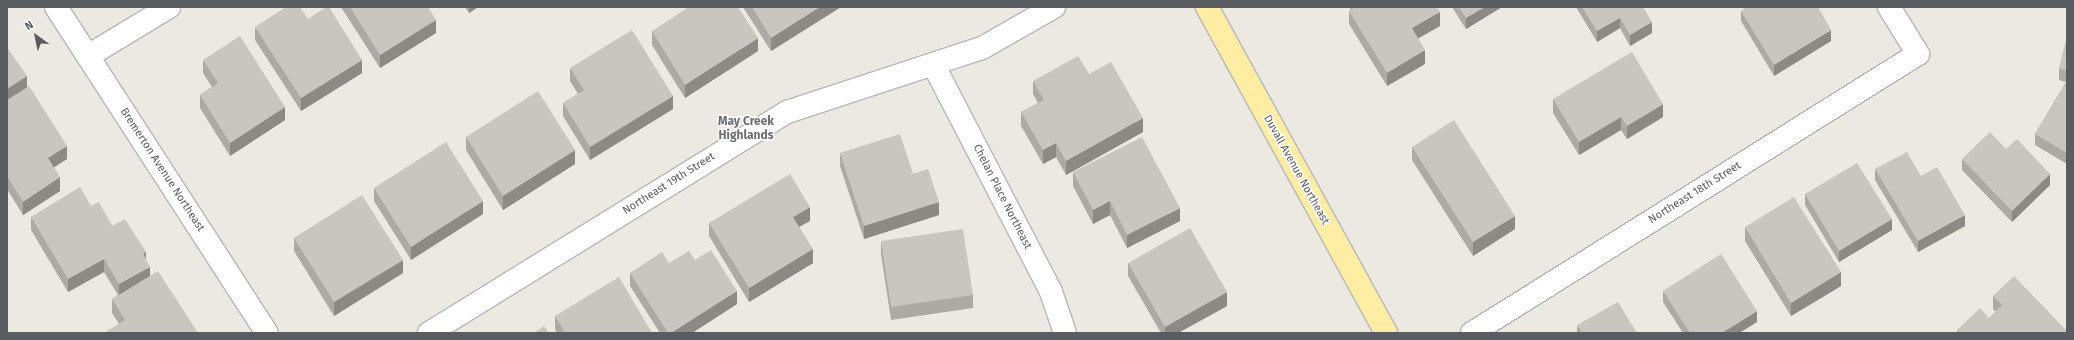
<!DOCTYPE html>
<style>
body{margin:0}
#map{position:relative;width:2074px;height:340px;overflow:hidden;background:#ece9e0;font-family:"Fira Sans",sans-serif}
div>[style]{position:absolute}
.roads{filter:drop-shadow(1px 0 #b6b8bd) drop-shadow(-1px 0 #b6b8bd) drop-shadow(0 1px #b6b8bd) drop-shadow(0 -1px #b6b8bd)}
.minor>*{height:22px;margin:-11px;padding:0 11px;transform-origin:11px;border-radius:11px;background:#fff}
.primary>*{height:22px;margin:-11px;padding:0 11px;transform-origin:11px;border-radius:11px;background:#ffeda2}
.wall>*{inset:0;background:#ada9a4}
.shaded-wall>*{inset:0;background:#8d8a86}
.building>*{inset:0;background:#c9c5bf}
span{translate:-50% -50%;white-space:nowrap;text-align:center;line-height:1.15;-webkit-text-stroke:3px #fff;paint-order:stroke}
.street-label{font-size:11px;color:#595d61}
.neighbourhood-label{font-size:12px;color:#6a6f73;font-weight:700}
.frame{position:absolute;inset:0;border:8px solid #595d61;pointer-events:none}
.north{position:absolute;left:16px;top:16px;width:40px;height:40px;-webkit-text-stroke:3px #fff;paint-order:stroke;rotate:327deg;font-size:11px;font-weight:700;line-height:16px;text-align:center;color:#595d61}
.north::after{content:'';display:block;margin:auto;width:14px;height:18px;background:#595d61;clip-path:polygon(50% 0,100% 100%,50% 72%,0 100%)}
</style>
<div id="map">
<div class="roads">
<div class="minor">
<div style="left:56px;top:7px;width:388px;rotate:57.1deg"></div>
<div style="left:88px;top:56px;width:95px;rotate:-31.2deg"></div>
<div style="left:933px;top:64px;width:257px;rotate:62.6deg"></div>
<div style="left:1051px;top:292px;width:43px;rotate:71.1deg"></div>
<div style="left:429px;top:333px;width:421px;rotate:-31.7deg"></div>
<div style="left:787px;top:112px;width:205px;rotate:-18.2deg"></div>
<div style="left:982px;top:48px;width:83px;rotate:-29.7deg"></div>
<div style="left:1472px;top:333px;width:526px;rotate:-32.03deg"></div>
<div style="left:1918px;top:54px;width:55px;rotate:-121.7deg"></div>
</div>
<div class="primary">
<div style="left:1207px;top:7px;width:372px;rotate:61.2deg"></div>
</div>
</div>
<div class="wall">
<div style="clip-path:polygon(341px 7px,428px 7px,436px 33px,380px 68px)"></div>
<div style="clip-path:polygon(465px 7px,478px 7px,469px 13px)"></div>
<div style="clip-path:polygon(743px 7px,841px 7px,771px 51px)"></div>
<div style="clip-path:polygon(1349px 7px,1437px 7px,1440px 26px,1418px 38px,1425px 64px,1387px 86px,1349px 24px,1349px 11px,1351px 10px)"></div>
<div style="clip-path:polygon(1452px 7px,1502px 7px,1466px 29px)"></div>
<div style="clip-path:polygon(1576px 7px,1643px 7px,1652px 33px,1630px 46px,1620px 28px,1597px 42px)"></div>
<div style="clip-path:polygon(1741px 11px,1831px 41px,1774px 76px,1741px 21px)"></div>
<div style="clip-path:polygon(255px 27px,362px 73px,301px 111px,255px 40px)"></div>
<div style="clip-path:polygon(652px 31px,758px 51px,685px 98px,652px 45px)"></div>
<div style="clip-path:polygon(2067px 37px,2067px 164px,2035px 145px,2035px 134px,2066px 82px,2059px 80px,2059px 69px)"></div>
<div style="clip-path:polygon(7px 47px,27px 88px,67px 159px,54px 167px,60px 191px,23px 215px,7px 189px)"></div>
<div style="clip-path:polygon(203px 60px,285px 120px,230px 156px,200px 108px,200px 95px,212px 87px,203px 73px)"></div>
<div style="clip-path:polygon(570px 68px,673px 109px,590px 160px,563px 116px,563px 103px,578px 94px,570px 81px)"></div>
<div style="clip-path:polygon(1089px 74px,1143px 132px,1066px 175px,1056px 157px,1043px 164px,1021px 126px,1021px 112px,1038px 103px,1033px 94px,1033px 81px)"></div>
<div style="clip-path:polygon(1553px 99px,1663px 117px,1627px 139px,1621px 130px,1579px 155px,1553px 113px)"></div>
<div style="clip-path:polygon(466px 137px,575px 164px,503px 210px,466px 150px)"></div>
<div style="clip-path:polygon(1412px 147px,1515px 229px,1473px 256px,1412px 160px)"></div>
<div style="clip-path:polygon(2006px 149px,2050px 185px,2012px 222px,1962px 170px,1962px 159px)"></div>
<div style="clip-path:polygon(840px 153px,913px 174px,939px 215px,864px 239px,840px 166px)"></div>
<div style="clip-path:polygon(1875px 169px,1921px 176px,1965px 226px,1918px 252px,1875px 180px)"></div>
<div style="clip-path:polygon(1073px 172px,1180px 221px,1127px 248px,1110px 215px,1093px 224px,1073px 186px)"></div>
<div style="clip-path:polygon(374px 188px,483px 214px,411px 260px,374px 201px)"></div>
<div style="clip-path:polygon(1805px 194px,1892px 230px,1839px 262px,1805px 205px)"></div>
<div style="clip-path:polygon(91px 206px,146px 259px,150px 275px,198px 333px,119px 324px,112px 313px,112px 299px,118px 295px,104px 272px,68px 292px,31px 230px,31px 217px)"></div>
<div style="clip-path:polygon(810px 221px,799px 227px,813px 263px,749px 302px,709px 236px,709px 223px)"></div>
<div style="clip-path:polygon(1745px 227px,1841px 286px,1791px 316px,1745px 241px)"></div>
<div style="clip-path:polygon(294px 238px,403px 273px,334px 316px,294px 251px)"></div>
<div style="clip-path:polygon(881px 241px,973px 295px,973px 308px,891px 320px,881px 254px)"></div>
<div style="clip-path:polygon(695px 260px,737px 304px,692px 333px,660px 333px,630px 286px,630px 273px,669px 263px)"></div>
<div style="clip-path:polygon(1128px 263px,1227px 306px,1178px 333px,1161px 333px,1128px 276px)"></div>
<div style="clip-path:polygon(1663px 291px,1757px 322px,1739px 333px,1683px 333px,1663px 302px)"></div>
<div style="clip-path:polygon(1993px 296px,2067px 333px,1957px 333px,1957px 330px,1989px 318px,1996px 312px,1993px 309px)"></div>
<div style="clip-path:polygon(555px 316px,652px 333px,557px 333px,555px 329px)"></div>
<div style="clip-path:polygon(1577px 325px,1637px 333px,1577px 333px)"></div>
</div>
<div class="shaded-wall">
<div style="clip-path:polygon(469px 7px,478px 7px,469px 13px)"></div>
<div style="clip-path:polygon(820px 7px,841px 7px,771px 51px,771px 38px)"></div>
<div style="clip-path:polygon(1485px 7px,1502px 7px,1466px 29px,1466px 18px)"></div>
<div style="clip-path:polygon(1440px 12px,1440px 26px,1412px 42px,1412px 28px)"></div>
<div style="clip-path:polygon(1620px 18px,1620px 28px,1597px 42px,1597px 31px)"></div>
<div style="clip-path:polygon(436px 20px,436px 33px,380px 68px,380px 55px)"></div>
<div style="clip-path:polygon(1652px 22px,1652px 33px,1630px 46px,1630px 35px)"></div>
<div style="clip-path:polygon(1831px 30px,1831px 41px,1774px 76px,1774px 65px)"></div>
<div style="clip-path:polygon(758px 38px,758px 51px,685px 98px,685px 85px)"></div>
<div style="clip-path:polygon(1425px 50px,1425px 64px,1387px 86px,1387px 73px)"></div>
<div style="clip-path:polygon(362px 60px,362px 73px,301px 111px,301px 98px)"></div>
<div style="clip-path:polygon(27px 76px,27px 89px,7px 103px,7px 89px)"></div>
<div style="clip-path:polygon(673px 96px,673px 109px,590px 160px,590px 147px)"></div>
<div style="clip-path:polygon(1663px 104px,1663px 117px,1627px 139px,1627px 126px)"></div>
<div style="clip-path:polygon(285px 107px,285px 120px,230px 156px,230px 143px)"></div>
<div style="clip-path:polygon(1621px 117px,1621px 130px,1579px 155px,1579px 142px)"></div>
<div style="clip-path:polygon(1143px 118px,1143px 132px,1066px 175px,1066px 161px)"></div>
<div style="clip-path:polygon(1056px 143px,1056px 157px,1043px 164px,1043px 150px)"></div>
<div style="clip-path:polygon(67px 146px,67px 159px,48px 171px,48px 158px)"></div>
<div style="clip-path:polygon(575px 150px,575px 164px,503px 210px,503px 196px)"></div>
<div style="clip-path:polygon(2050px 174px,2050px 185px,2012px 222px,2012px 211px)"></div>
<div style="clip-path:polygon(60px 177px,60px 191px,23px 215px,23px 202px)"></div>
<div style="clip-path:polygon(483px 201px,483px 214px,411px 260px,411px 247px)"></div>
<div style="clip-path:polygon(1110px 201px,1110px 215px,1093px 224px,1093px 210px)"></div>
<div style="clip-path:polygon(939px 202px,939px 215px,864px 239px,864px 226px)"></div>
<div style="clip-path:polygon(810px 207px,810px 221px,793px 230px,793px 217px)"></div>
<div style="clip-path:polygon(1180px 208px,1180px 221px,1127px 248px,1127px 235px)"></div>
<div style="clip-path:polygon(1965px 215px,1965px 226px,1918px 252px,1918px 241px)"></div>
<div style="clip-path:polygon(1515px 216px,1515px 229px,1473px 256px,1473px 242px)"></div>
<div style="clip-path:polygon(1892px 219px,1892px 230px,1839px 262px,1839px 251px)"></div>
<div style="clip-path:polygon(813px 249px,813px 263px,749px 302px,749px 288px)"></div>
<div style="clip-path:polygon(146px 252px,146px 265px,143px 253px)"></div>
<div style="clip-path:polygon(104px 259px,104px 272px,68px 292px,68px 279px)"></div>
<div style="clip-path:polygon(403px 260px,403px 273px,334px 316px,334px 302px)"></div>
<div style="clip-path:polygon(150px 267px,150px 280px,119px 298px,119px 284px)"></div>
<div style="clip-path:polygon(1841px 272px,1841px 286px,1791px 316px,1791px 303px)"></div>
<div style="clip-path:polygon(737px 291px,737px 304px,692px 333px,671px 333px)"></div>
<div style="clip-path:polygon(1227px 292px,1227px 306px,1178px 333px,1165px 333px,1165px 327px)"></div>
<div style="clip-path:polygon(1757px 311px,1757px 322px,1739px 333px,1722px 333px)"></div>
</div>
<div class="building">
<div style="clip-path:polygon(286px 7px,300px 7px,308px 19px,326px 7px,329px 7px,362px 60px,301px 98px,255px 27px)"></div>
<div style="clip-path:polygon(350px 7px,428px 7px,436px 20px,380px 55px)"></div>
<div style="clip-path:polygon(689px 7px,738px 7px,758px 38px,685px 85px,652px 31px)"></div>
<div style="clip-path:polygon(752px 7px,820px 7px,771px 38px)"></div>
<div style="clip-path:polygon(1356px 7px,1437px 7px,1440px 12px,1412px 28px,1425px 50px,1387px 73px,1349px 11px)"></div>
<div style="clip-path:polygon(1459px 7px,1485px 7px,1466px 18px)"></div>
<div style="clip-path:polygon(1582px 7px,1643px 7px,1652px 22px,1630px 35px,1620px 18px,1597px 31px)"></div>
<div style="clip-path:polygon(1746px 7px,1818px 7px,1831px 30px,1774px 65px,1741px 11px)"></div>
<div style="clip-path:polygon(632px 30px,673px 96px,590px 147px,563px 103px,584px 90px,570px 68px)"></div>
<div style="clip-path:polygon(240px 36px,285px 107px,230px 143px,200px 95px,218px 83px,203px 60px)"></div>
<div style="clip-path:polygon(2067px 37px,2067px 71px,2059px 69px)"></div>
<div style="clip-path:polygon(7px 47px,27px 76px,7px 89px)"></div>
<div style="clip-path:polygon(1632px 52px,1663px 104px,1627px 126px,1621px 117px,1579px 142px,1553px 99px)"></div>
<div style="clip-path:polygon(1078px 56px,1089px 74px,1111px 62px,1143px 118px,1066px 161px,1056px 143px,1043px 150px,1021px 112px,1044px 100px,1033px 81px)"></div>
<div style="clip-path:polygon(2067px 81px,2067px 153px,2035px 134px)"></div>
<div style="clip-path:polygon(29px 86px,67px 146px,48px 158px,60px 177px,23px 202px,7px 176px,7px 100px)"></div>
<div style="clip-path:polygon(538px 91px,575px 150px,503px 196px,466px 137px)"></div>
<div style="clip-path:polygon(1454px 120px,1515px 216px,1473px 242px,1412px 147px)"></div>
<div style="clip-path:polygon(1990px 132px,2006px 149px,2017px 139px,2050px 174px,2012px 211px,1962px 159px)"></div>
<div style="clip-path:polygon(900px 134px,913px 174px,928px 169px,939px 202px,864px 226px,840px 153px)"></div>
<div style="clip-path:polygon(1142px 137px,1180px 208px,1127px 235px,1110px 201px,1093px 210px,1073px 172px)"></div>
<div style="clip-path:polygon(446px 142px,483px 201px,411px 247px,374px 188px)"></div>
<div style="clip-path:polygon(1907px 152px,1921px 176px,1937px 167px,1965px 215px,1918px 241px,1875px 169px)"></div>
<div style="clip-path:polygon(1857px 163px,1892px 219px,1839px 251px,1805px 194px)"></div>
<div style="clip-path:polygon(790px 174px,810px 207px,793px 217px,813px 249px,749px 288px,709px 223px)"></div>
<div style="clip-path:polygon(80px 187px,91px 206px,99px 202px,112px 226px,125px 219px,146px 252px,143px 253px,150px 267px,119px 284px,104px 259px,68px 279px,31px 217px)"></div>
<div style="clip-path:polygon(362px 195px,403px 260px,334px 302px,294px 238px)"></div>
<div style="clip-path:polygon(1794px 197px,1841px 272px,1791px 303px,1745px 227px)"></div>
<div style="clip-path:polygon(1190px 228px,1227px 292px,1165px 327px,1128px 263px)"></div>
<div style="clip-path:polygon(963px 229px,973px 295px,891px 307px,881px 241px)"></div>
<div style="clip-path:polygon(711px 250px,737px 291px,671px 333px,668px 333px,630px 273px,662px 252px,669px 263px,689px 251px,695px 260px)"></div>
<div style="clip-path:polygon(1721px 254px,1757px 311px,1722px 333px,1690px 333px,1663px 291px)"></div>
<div style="clip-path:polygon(158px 271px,198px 333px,104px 333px,125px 320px,112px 299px)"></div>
<div style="clip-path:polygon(2014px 276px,2067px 331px,2067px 333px,1960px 333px,1957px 330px,1980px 308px,1989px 318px,2002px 305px,1993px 296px)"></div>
<div style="clip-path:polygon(619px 277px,652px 333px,565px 333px,555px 316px)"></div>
<div style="clip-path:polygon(1618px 302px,1637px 333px,1582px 333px,1577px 325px)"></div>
<div style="clip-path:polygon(544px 326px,549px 333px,534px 333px)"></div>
</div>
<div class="street-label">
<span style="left:162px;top:170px;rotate:57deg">Bremerton Avenue Northeast</span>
<span style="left:1296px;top:170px;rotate:61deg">Duvall Avenue Northeast</span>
<span style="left:669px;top:184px;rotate:-32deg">Northeast 19th Street</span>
<span style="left:1695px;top:193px;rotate:-32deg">Northeast 18th Street</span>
<span style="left:1002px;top:197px;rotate:63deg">Chelan Place Northeast</span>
</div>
<div class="neighbourhood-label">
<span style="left:746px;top:129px">May Creek<br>Highlands</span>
</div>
<div class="frame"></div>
<div class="north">N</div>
</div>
